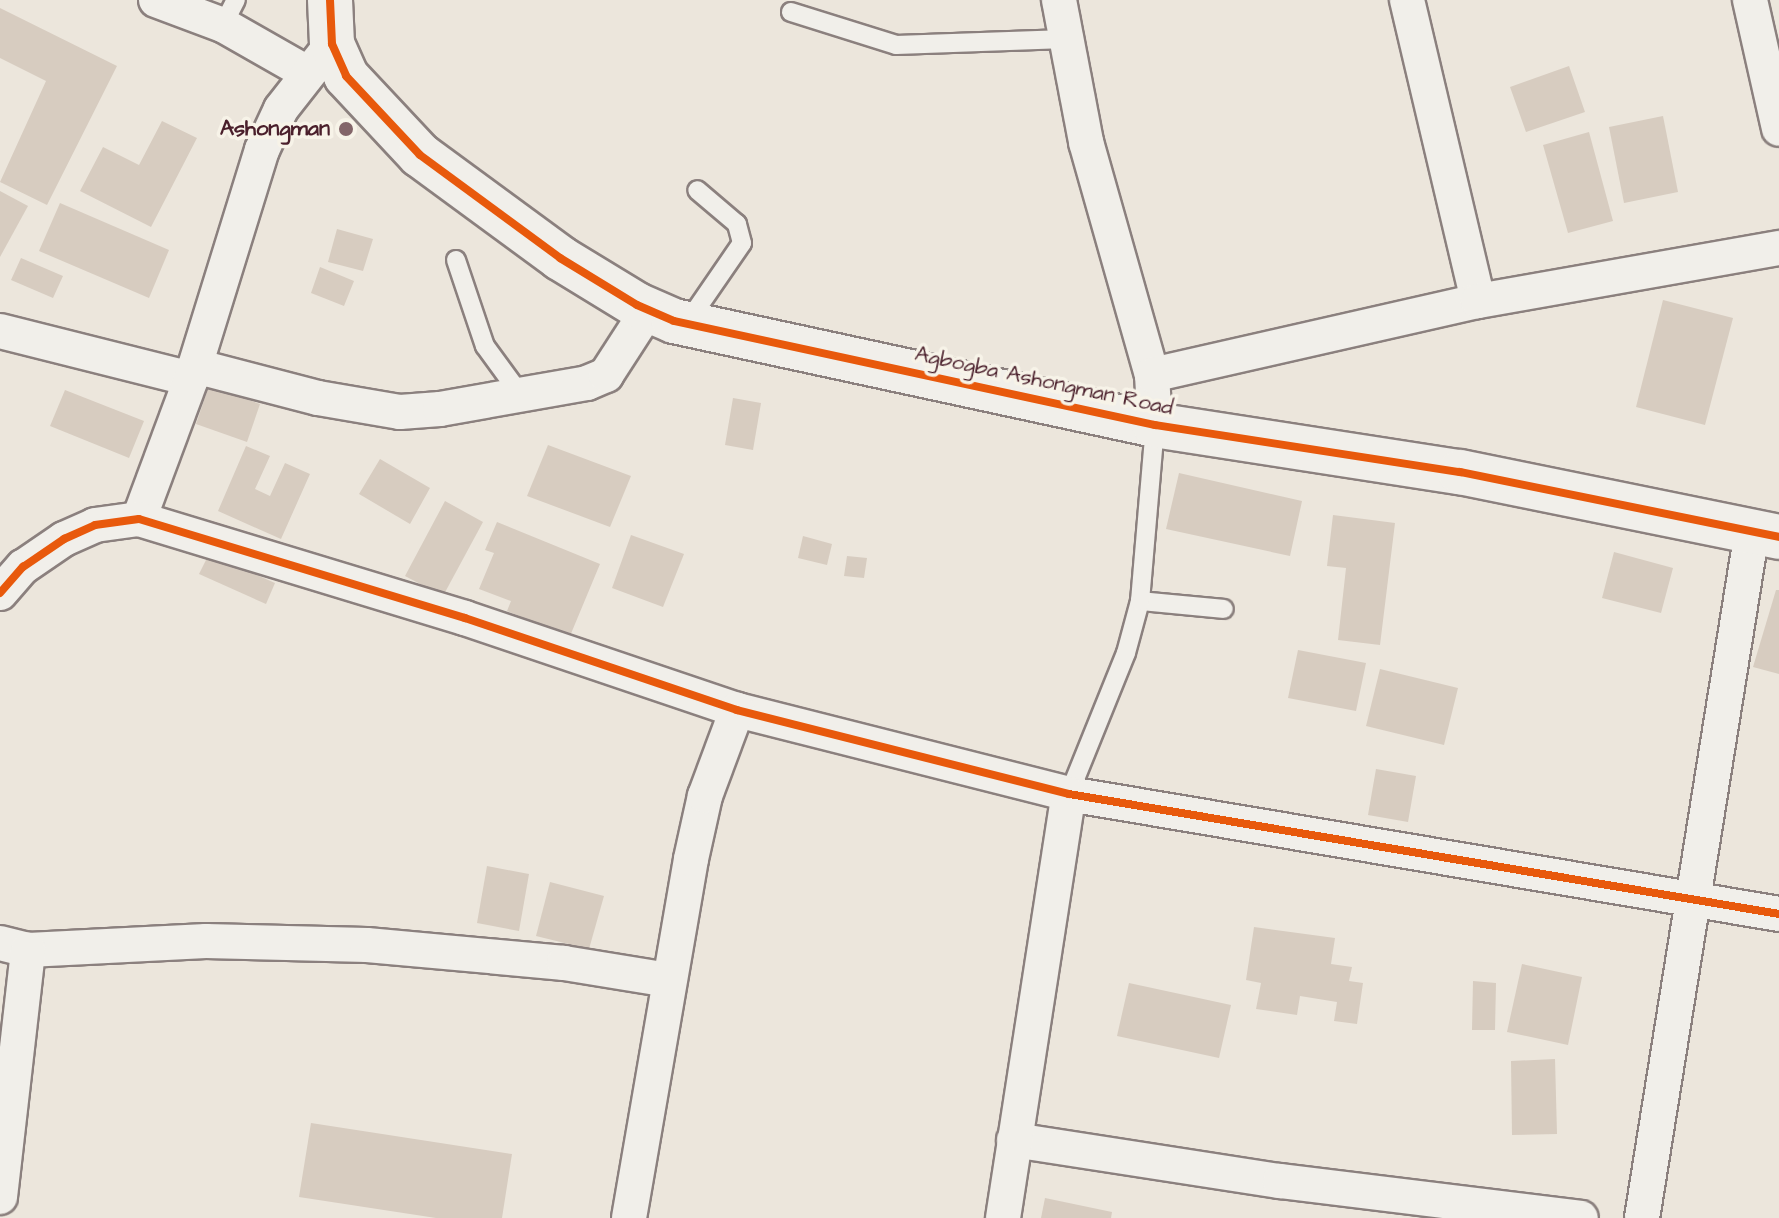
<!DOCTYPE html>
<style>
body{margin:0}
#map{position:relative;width:1779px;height:1218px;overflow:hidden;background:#ece6dc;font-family:"Architects Daughter",sans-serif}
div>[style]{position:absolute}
.building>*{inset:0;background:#d7ccc0}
.roads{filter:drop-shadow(2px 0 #8b807e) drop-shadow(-2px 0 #8b807e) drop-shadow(0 2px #8b807e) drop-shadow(0 -2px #8b807e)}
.lane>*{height:18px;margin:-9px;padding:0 9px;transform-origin:9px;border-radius:9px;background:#f1efea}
.street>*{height:34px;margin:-17px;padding:0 17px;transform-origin:17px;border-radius:17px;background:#f1efea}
.secondary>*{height:44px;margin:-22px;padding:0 22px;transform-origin:22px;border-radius:22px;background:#f1efea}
.cycleway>*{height:8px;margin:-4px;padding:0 4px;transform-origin:4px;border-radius:4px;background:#e8590c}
.dots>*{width:22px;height:22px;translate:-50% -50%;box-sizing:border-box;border:4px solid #f7f3e8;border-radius:50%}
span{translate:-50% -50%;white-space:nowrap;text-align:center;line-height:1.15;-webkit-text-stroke:7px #f7f3e8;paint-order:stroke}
.poi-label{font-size:22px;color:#4a1f2b;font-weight:700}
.right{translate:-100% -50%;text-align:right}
.street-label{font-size:22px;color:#4a1f2b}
</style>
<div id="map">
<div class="building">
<div style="clip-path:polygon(0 8px,117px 66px,47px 205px,0 182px,46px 81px,0 58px)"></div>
<div style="clip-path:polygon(1569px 66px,1585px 112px,1526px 132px,1510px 87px)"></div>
<div style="clip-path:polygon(1663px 116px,1678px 192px,1624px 203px,1609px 127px)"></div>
<div style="clip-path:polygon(162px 121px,197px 138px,151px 227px,80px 191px,103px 147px,139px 165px)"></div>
<div style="clip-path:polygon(1589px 132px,1613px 221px,1568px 233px,1543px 145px)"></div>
<div style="clip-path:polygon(0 191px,28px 206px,0 257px)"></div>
<div style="clip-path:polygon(60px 203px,169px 250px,149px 298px,39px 251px)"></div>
<div style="clip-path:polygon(337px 229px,373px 239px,363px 271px,328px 262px)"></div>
<div style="clip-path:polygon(21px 258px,63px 276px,53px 298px,11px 280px)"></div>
<div style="clip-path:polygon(320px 267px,354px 281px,344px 306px,311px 293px)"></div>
<div style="clip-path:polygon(1663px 300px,1733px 318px,1705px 425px,1636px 407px)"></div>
<div style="clip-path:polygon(209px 386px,260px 404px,247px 442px,196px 424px)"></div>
<div style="clip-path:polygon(65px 390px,144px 421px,129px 458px,50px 426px)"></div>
<div style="clip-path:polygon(733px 398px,761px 403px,753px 450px,725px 445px)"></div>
<div style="clip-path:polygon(548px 445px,631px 476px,610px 527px,527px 496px)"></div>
<div style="clip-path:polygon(246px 446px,270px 456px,255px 489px,270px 496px,285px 463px,310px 474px,281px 539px,218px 511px)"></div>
<div style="clip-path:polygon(380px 459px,430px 488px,410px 524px,359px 494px)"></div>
<div style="clip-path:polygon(1179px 473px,1302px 501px,1290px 556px,1166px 529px)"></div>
<div style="clip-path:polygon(445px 501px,483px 522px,443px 596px,405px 576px)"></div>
<div style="clip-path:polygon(1333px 515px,1395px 523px,1380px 645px,1338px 640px,1346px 568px,1327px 566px)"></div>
<div style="clip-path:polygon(497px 522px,600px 564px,570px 636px,507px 611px,511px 601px,479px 589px,494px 553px,485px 550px)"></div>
<div style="clip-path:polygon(631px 535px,684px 554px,663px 607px,612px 588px)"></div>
<div style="clip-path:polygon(803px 536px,832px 544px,827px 565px,798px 558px)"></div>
<div style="clip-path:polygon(1614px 552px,1673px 568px,1661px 613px,1602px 598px)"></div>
<div style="clip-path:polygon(209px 554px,275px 583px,266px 604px,199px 574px)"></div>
<div style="clip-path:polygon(847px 556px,867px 558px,864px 578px,844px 576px)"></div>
<div style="clip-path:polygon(1776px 590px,1779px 590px,1779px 674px,1753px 667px)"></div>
<div style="clip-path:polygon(1298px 650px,1366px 663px,1356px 711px,1288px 698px)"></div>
<div style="clip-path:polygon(1380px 669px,1458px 688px,1444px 745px,1366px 726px)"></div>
<div style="clip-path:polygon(1376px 769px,1416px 776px,1408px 822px,1368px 815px)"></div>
<div style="clip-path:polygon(487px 866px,529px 874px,519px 931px,477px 923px)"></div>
<div style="clip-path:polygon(550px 882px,604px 896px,589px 949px,536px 936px)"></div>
<div style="clip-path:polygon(1254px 927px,1335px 938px,1331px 964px,1352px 967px,1349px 981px,1363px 983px,1357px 1024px,1334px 1021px,1337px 1002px,1300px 996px,1297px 1015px,1256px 1009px,1261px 983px,1246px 980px)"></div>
<div style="clip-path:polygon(1522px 964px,1582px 977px,1568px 1045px,1507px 1032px)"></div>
<div style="clip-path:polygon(1473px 981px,1496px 983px,1495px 1030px,1472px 1030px)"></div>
<div style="clip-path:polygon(1129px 983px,1231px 1005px,1219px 1058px,1117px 1036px)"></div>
<div style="clip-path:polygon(1555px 1059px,1557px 1134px,1512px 1135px,1511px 1061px)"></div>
<div style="clip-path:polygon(311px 1123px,512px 1154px,502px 1218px,436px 1218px,299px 1197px)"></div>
<div style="clip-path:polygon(1045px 1198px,1112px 1212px,1111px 1218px,1041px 1218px)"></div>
</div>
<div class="roads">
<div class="lane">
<div style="left:791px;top:12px;width:110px;rotate:17.4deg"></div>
<div style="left:896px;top:45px;width:170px;rotate:-2deg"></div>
<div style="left:223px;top:25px;width:28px;rotate:-63deg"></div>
<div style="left:456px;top:260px;width:91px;rotate:71.4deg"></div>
<div style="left:485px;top:346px;width:59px;rotate:53.9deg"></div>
<div style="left:687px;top:323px;width:97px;rotate:-55.5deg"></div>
<div style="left:742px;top:243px;width:20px;rotate:-105deg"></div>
<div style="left:737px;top:224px;width:52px;rotate:-139.6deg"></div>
<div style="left:1140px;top:601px;width:84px;rotate:5.4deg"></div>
<div style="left:1069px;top:794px;width:152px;rotate:-68deg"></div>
<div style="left:1126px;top:653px;width:54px;rotate:-74.9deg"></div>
<div style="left:1140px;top:601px;width:177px;rotate:-85.1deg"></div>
</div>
<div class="street">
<div style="left:156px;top:0;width:72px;rotate:20.5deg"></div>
<div style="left:223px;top:25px;width:97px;rotate:29.7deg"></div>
<div style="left:1059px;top:0;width:145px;rotate:79.2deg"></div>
<div style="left:1086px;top:142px;width:242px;rotate:74.2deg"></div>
<div style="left:1152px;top:375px;width:50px;rotate:86.6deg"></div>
<div style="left:1407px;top:0;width:309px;rotate:76.7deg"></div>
<div style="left:1750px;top:0;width:132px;rotate:77.3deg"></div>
<div style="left:0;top:331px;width:197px;rotate:14.1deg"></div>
<div style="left:195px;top:366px;width:127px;rotate:14.6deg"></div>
<div style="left:318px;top:398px;width:83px;rotate:9.7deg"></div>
<div style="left:400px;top:412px;width:40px;rotate:-4.3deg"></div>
<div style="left:440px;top:409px;width:149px;rotate:-10deg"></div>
<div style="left:587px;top:383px;width:21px;rotate:-23deg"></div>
<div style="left:606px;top:375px;width:77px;rotate:-57.1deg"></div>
<div style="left:1152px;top:375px;width:334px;rotate:-12.8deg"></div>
<div style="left:1478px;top:301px;width:306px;rotate:-10deg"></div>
<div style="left:139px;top:519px;width:149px;rotate:-69.6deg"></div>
<div style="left:191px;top:379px;width:240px;rotate:-72.8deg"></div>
<div style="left:262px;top:150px;width:45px;rotate:-65.1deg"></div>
<div style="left:281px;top:109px;width:83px;rotate:-51.9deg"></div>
<div style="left:0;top:593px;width:35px;rotate:-49deg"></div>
<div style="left:23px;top:567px;width:50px;rotate:-34.3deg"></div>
<div style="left:64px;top:539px;width:34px;rotate:-24deg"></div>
<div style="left:95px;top:525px;width:44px;rotate:-7.8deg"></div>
<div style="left:139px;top:519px;width:341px;rotate:16.9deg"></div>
<div style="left:465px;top:618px;width:287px;rotate:18.7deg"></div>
<div style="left:737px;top:710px;width:342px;rotate:14.2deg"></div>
<div style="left:1069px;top:794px;width:720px;rotate:9.59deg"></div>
<div style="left:0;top:943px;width:29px;rotate:14deg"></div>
<div style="left:28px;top:950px;width:178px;rotate:-2.9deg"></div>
<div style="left:206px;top:941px;width:161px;rotate:1.4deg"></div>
<div style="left:367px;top:945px;width:198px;rotate:5.2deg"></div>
<div style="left:564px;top:963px;width:106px;rotate:9.2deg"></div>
<div style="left:1014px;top:1140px;width:269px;rotate:8.8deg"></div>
<div style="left:1280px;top:1181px;width:303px;rotate:7deg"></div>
<div style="left:0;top:1197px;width:249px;rotate:-83.5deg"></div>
<div style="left:629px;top:1218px;width:364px;rotate:-80.2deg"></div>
<div style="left:691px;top:859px;width:65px;rotate:-77.5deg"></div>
<div style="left:705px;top:796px;width:92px;rotate:-69.6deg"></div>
<div style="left:1003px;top:1218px;width:429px;rotate:-81.2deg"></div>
<div style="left:1642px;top:1218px;width:696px;rotate:-80.9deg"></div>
</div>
<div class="secondary">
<div style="left:330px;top:0;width:44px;rotate:87.4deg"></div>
<div style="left:332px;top:44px;width:35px;rotate:66deg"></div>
<div style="left:346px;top:76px;width:108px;rotate:46.9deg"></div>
<div style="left:420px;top:155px;width:174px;rotate:36.3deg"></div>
<div style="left:560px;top:258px;width:90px;rotate:31.4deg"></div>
<div style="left:637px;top:305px;width:40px;rotate:23.4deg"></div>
<div style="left:674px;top:321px;width:492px;rotate:12.2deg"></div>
<div style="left:1155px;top:425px;width:309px;rotate:8.8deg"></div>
<div style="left:1460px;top:472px;width:326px;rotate:11.5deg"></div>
</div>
</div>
<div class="cycleway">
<div style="left:330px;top:0;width:44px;rotate:87.4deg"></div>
<div style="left:332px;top:44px;width:35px;rotate:66deg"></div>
<div style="left:346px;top:76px;width:108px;rotate:46.9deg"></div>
<div style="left:420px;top:155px;width:174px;rotate:36.3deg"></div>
<div style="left:560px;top:258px;width:90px;rotate:31.4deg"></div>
<div style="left:637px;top:305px;width:40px;rotate:23.4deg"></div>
<div style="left:674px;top:321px;width:492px;rotate:12.2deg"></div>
<div style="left:1155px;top:425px;width:309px;rotate:8.8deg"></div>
<div style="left:1460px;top:472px;width:326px;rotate:11.5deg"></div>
<div style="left:0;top:593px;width:35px;rotate:-49deg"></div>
<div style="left:23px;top:567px;width:50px;rotate:-34.3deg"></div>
<div style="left:64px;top:539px;width:34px;rotate:-24deg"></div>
<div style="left:95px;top:525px;width:44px;rotate:-7.8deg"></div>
<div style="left:139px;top:519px;width:341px;rotate:16.9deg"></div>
<div style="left:465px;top:618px;width:287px;rotate:18.7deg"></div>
<div style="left:737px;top:710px;width:342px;rotate:14.2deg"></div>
<div style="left:1069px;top:794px;width:720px;rotate:9.59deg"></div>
</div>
<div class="dots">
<div style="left:346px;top:129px;background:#836569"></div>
</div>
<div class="poi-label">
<span class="right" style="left:330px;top:129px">Ashongman</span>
</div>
<div class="street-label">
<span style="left:1044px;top:381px;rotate:12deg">Agbogba Ashongman Road</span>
</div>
</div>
